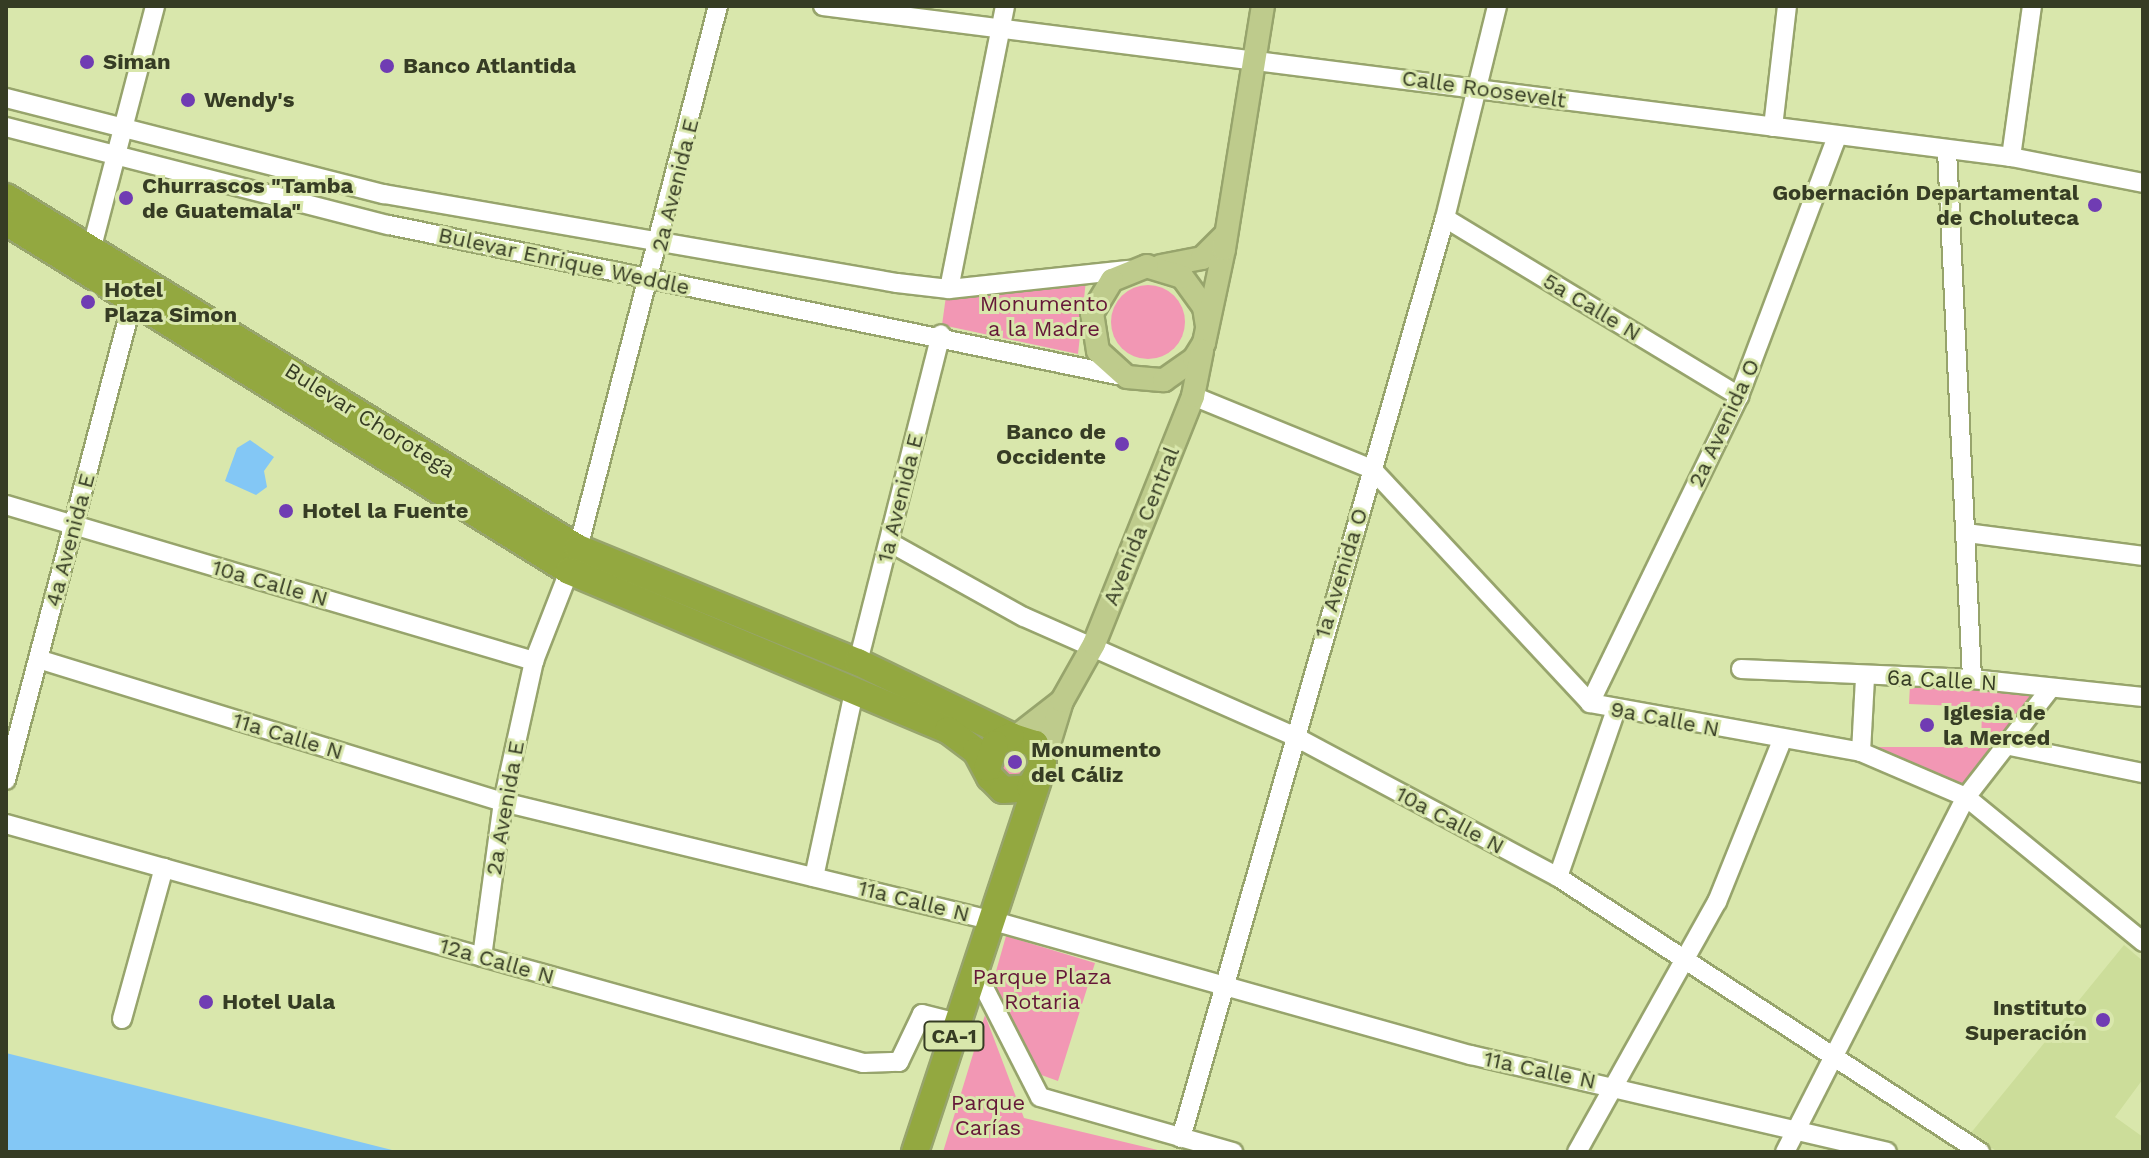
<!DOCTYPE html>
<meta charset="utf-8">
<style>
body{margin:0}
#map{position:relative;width:2149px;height:1158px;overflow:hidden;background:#d9e7ac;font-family:"Work Sans",sans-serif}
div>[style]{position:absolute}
.built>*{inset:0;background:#ccdd9a}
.green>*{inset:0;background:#f297b4}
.round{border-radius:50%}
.water>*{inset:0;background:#83c7f5}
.roads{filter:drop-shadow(2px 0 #97a46c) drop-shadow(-2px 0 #97a46c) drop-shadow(0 2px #97a46c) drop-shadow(0 -2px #97a46c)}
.minor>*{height:18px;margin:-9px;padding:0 9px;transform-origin:9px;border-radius:9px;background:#fff}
.major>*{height:22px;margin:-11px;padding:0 11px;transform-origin:11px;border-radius:11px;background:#becb8c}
.highway>*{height:26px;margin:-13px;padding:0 13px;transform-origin:13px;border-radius:13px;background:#93a840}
.dots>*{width:22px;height:22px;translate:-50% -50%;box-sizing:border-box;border:4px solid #d9e7ac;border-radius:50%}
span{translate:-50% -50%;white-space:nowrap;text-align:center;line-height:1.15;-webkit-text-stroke:6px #d9e7ac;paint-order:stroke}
.shield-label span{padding:2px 6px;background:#d9e7ac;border:2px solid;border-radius:6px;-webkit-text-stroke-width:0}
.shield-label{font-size:20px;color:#363c24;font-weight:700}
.poi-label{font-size:22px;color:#363c24;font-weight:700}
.left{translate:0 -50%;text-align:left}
.right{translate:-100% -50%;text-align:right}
.street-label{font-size:22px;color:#363c24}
.park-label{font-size:22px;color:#651738}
.frame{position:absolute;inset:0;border:8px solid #363c24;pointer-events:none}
</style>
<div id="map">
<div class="built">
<div style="clip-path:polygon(2124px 945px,2143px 961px,2143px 1079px,2115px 1117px,2143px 1137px,2143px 1152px,1998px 1152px,1970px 1134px)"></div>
</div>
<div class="green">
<div style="clip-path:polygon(1086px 280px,1078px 354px,942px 325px,946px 296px)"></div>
<div class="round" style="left:1111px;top:285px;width:74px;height:74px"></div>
<div style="clip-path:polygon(1910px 684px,2033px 695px,1967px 787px,1871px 747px,1981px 747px,1982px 707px,1909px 704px)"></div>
<div style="clip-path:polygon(1025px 743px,1034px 774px,1002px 781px,995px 754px)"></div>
<div style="clip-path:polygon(1006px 936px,1095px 963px,1058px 1081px,1033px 1072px,999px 992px,991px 989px)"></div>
<div style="clip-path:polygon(985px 1015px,1024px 1118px,1166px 1152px,943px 1152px)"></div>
</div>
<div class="water">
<div style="clip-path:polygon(250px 440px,274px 457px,264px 471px,267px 487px,256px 495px,225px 481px,237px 448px)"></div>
<div style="clip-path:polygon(6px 1053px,400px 1152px,6px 1152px)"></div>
</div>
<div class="roads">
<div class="minor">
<div style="left:823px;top:6px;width:1198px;rotate:7.24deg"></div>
<div style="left:2011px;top:157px;width:135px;rotate:11.1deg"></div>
<div style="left:6px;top:98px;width:390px;rotate:14.3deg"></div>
<div style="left:384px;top:194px;width:521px;rotate:9.84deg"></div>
<div style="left:897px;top:283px;width:52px;rotate:6.6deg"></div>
<div style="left:949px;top:289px;width:180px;rotate:-6.1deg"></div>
<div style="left:6px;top:127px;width:395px;rotate:14.4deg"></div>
<div style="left:389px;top:225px;width:753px;rotate:11.64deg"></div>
<div style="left:1773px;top:127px;width:122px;rotate:-83.4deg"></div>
<div style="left:1947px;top:150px;width:530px;rotate:87.29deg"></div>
<div style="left:2011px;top:157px;width:152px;rotate:-82.1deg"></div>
<div style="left:1445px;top:218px;width:344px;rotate:31.2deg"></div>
<div style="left:89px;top:258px;width:260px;rotate:-75.3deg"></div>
<div style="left:949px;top:289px;width:288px;rotate:-78.8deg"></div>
<div style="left:1193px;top:396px;width:193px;rotate:22.2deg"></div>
<div style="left:1372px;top:469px;width:320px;rotate:47deg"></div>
<div style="left:1590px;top:703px;width:275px;rotate:10.2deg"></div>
<div style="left:1861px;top:752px;width:114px;rotate:23.2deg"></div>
<div style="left:1966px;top:797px;width:229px;rotate:39.3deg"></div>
<div style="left:6px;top:505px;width:551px;rotate:16.46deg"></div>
<div style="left:1967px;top:533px;width:177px;rotate:7.4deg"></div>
<div style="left:889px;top:542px;width:154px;rotate:29.1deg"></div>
<div style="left:1024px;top:617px;width:293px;rotate:23.8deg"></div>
<div style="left:1292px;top:735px;width:302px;rotate:28.1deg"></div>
<div style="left:1558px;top:877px;width:504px;rotate:33.09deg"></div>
<div style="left:578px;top:548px;width:560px;rotate:-75.52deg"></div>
<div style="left:38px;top:659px;width:486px;rotate:17.1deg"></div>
<div style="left:503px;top:802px;width:501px;rotate:13.62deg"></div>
<div style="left:990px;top:920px;width:500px;rotate:15.7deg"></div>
<div style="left:1471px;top:1055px;width:427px;rotate:13.1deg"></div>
<div style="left:858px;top:662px;width:338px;rotate:-75.8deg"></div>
<div style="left:1741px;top:669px;width:231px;rotate:2.5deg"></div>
<div style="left:1972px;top:679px;width:172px;rotate:6deg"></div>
<div style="left:1590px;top:703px;width:341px;rotate:-64.1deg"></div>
<div style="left:1739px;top:396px;width:278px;rotate:-69.3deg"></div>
<div style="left:2005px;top:745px;width:141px;rotate:11.5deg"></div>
<div style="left:1861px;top:752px;width:75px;rotate:-86.9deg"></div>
<div style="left:6px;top:780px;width:496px;rotate:-75.2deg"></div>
<div style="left:6px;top:824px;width:890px;rotate:15.58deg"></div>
<div style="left:863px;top:1063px;width:36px;rotate:-2deg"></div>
<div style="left:899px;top:1062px;width:53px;rotate:-64.4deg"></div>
<div style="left:922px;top:1014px;width:37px;rotate:14deg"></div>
<div style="left:814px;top:877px;width:193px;rotate:-77.8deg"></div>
<div style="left:1558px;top:877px;width:175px;rotate:-70.9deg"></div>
<div style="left:482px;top:957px;width:156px;rotate:-82.3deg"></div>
<div style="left:503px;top:802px;width:144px;rotate:-77.6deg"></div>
<div style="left:534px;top:661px;width:97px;rotate:-68.7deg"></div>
<div style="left:976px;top:972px;width:140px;rotate:62.9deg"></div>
<div style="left:1040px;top:1097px;width:201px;rotate:15.9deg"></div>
<div style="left:122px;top:1019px;width:157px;rotate:-74.5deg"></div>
<div style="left:1181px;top:1138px;width:957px;rotate:-73.99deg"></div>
<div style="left:1445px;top:218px;width:218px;rotate:-76.2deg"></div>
<div style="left:1577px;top:1152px;width:287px;rotate:-60.8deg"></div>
<div style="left:1717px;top:902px;width:175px;rotate:-68.1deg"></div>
<div style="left:1785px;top:1152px;width:398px;rotate:-63deg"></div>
<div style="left:1966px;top:797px;width:138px;rotate:-52.1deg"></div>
</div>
<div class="major">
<div style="left:1161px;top:266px;width:42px;rotate:-11deg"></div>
<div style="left:1202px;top:258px;width:33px;rotate:-45deg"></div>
<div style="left:1207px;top:326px;width:19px;rotate:-99deg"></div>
<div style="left:1204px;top:307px;width:37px;rotate:-126deg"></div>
<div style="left:1182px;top:277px;width:37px;rotate:-163deg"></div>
<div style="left:1147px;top:266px;width:38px;rotate:158deg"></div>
<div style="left:1112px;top:280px;width:39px;rotate:121deg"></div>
<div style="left:1092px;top:313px;width:38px;rotate:81deg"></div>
<div style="left:1098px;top:351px;width:39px;rotate:42deg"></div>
<div style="left:1127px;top:377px;width:37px;rotate:5deg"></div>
<div style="left:1164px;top:380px;width:37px;rotate:-35deg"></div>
<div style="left:1194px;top:359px;width:19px;rotate:-58deg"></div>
<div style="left:1204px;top:343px;width:96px;rotate:-78deg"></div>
<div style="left:1224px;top:249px;width:246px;rotate:-80.9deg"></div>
<div style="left:1017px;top:736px;width:57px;rotate:-37.9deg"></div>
<div style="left:1043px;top:763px;width:65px;rotate:-73deg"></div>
<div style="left:1062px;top:701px;width:65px;rotate:-60.7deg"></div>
<div style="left:1094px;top:644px;width:267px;rotate:-68.2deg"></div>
<div style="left:1193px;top:396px;width:46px;rotate:-78.7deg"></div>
</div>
<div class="highway">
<div style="left:6px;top:197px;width:671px;rotate:31.53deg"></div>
<div style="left:578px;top:548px;width:302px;rotate:22.2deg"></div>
<div style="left:858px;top:662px;width:170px;rotate:25.8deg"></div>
<div style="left:6px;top:222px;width:662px;rotate:31.79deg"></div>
<div style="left:569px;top:571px;width:411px;rotate:22.8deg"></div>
<div style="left:948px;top:730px;width:35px;rotate:37deg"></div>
<div style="left:976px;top:751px;width:30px;rotate:62deg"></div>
<div style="left:990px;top:777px;width:18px;rotate:45deg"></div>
<div style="left:1003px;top:790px;width:27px;rotate:-4deg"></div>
<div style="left:1030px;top:788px;width:28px;rotate:-63deg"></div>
<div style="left:1043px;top:763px;width:21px;rotate:-113deg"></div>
<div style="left:1035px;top:744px;width:25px;rotate:-162deg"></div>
<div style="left:1011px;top:736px;width:18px;rotate:153deg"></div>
<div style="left:995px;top:744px;width:25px;rotate:108deg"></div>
<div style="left:915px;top:1152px;width:391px;rotate:-71.7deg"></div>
</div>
</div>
<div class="dots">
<div style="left:87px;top:62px;background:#703cb3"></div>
<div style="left:387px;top:66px;background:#703cb3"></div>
<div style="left:188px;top:100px;background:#703cb3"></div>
<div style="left:126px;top:198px;background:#703cb3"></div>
<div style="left:2095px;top:205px;background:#703cb3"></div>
<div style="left:88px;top:302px;background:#703cb3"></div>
<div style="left:1122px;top:444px;background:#703cb3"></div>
<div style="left:286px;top:511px;background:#703cb3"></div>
<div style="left:1927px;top:725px;background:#703cb3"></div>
<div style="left:1015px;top:762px;background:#703cb3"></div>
<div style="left:206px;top:1002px;background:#703cb3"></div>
<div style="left:2103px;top:1020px;background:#703cb3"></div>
</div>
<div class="shield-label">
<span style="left:954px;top:1036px">CA-1</span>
</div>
<div class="poi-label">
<span class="left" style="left:103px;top:62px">Siman</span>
<span class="left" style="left:403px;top:66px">Banco Atlantida</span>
<span class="left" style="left:204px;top:100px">Wendy's</span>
<span class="left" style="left:142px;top:198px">Churrascos "Tamba<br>de Guatemala"</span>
<span class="right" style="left:2079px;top:205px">Gobernación Departamental<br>de Choluteca</span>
<span class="left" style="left:104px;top:302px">Hotel<br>Plaza Simon</span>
<span class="right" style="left:1106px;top:444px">Banco de<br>Occidente</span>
<span class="left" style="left:302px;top:511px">Hotel la Fuente</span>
<span class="left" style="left:1943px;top:725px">Iglesia de<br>la Merced</span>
<span class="left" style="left:1031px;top:762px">Monumento<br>del Cáliz</span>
<span class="left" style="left:222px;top:1002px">Hotel Uala</span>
<span class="right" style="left:2087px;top:1020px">Instituto<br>Superación</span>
</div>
<div class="street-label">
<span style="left:1484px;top:89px;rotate:8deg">Calle Roosevelt</span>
<span style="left:675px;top:185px;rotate:-76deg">2a Avenida E</span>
<span style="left:564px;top:261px;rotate:12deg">Bulevar Enrique Weddle</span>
<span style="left:1592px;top:307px;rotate:31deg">5a Calle N</span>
<span style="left:370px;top:420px;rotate:32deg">Bulevar Chorotega</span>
<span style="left:1724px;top:423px;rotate:-65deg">2a Avenida O</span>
<span style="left:900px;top:498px;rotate:-76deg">1a Avenida E</span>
<span style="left:1141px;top:526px;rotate:-68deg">Avenida Central</span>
<span style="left:70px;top:540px;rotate:-75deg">4a Avenida E</span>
<span style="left:1341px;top:573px;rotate:-73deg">1a Avenida O</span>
<span style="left:270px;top:583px;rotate:16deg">10a Calle N</span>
<span style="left:1942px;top:680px;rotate:3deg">6a Calle N</span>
<span style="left:1665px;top:719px;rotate:11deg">9a Calle N</span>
<span style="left:288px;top:736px;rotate:17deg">11a Calle N</span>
<span style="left:505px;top:808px;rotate:-80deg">2a Avenida E</span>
<span style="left:1450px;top:820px;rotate:28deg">10a Calle N</span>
<span style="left:914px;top:901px;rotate:14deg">11a Calle N</span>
<span style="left:497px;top:961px;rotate:16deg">12a Calle N</span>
<span style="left:1540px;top:1070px;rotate:12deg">11a Calle N</span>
</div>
<div class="park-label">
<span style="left:1044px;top:316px">Monumento<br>a la Madre</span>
<span style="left:1042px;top:989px">Parque Plaza<br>Rotaria</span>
<span style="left:988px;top:1115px">Parque<br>Carías</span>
</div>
<div class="frame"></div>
</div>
